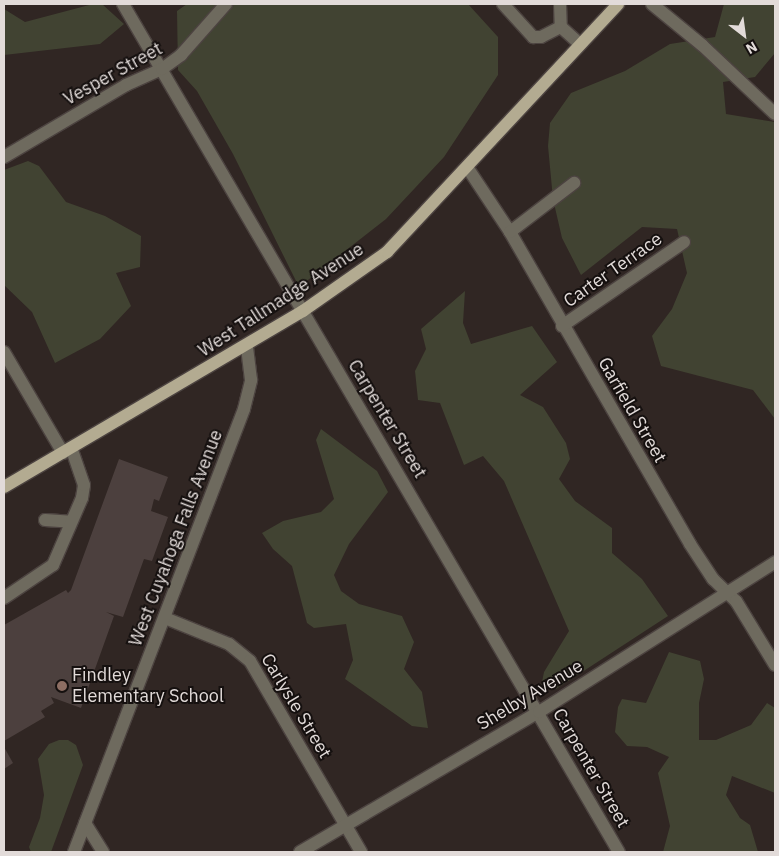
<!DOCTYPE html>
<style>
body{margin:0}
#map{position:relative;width:779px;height:856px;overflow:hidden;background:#302623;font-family:"IBM Plex Sans",sans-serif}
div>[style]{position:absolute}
.green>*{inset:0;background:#414332}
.building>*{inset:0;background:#4c403e}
.roads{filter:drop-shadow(1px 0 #4c4340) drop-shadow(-1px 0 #4c4340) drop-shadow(0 1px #4c4340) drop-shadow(0 -1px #4c4340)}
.minor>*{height:12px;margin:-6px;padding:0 6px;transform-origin:6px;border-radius:6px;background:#6e6a5e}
.major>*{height:12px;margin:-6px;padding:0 6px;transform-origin:6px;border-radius:6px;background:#b3ab91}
.dots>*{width:14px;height:14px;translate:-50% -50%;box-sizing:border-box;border:2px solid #15100f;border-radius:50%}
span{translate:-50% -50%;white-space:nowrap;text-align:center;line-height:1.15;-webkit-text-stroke:4px #15100f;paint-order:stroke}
.street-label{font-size:18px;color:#e2dbd9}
.poi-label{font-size:18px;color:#e2dbd9}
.left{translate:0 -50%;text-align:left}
.frame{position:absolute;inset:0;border:5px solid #e2dbd9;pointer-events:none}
.north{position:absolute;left:719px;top:10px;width:50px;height:50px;-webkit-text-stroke:4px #15100f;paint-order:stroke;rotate:150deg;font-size:14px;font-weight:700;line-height:20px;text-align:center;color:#e2dbd9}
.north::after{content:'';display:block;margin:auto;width:18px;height:22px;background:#e2dbd9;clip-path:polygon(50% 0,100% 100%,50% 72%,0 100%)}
</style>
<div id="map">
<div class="green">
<div style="clip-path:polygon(93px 4px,102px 4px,124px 24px,100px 44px,4px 55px,4px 9px,25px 22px)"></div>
<div style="clip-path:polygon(187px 4px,468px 4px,498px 37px,498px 75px,444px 157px,386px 219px,299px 287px,233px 154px,197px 91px,178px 70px,177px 11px)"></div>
<div style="clip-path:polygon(724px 4px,775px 4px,775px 53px,755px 77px,723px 82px,726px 114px,775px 122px,775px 419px,753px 390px,661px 366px,652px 336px,672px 309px,687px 273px,677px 229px,642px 227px,581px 275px,562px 238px,553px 199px,548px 146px,550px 123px,571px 93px,625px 71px,670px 44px,715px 37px)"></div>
<div style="clip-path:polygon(28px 161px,39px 166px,66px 202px,105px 216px,141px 236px,140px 267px,116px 273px,131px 306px,100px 339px,55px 363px,32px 312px,4px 285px,4px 170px)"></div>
<div style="clip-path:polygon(465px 291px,463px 323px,471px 344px,532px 326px,557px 362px,520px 395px,543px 407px,566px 443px,570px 459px,559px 479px,575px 501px,612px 528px,612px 553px,642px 579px,668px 616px,556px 689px,541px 687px,544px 672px,569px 631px,504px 481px,483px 456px,464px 465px,440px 403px,418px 400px,415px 371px,426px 349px,421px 329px)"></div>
<div style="clip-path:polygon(321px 429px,377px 471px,388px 492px,349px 544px,334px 575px,341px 591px,359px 604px,402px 616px,414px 642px,404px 669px,422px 692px,428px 728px,412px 726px,345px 679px,353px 660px,346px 624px,314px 628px,307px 623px,292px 566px,273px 549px,262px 533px,283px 521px,321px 512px,334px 499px,316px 440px)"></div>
<div style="clip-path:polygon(669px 652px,700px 661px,704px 679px,699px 703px,699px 740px,716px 740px,751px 725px,767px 703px,775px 708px,775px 793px,732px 776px,726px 795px,740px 818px,750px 825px,758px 852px,663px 852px,670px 826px,658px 773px,669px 757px,647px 747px,627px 746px,615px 732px,618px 707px,622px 699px,646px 703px)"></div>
<div style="clip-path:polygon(59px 740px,68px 740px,76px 745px,83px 765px,51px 852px,31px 852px,29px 847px,40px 818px,44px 795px,38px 759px,49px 744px)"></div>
</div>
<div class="building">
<div style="clip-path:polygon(119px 459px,168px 477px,159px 501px,154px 499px,151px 511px,168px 517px,152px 561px,144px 559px,123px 617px,106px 612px,114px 616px,81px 708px,51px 697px,54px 703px,41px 711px,45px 717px,4px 741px,4px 625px,66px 590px,68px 593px,71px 590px)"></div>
<div style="clip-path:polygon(4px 747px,13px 763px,4px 769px)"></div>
</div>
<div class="roads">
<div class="minor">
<div style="left:123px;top:4px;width:982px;rotate:59.68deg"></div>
<div style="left:503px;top:4px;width:45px;rotate:47.7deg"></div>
<div style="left:533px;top:37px;width:8px"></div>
<div style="left:541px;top:37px;width:22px;rotate:-27deg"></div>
<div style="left:560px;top:4px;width:23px;rotate:88deg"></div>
<div style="left:561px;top:27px;width:25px;rotate:42deg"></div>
<div style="left:652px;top:4px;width:65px;rotate:39.4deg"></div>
<div style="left:702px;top:45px;width:100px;rotate:43.4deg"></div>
<div style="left:4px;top:157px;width:142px;rotate:-30.5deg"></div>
<div style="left:126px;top:85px;width:39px;rotate:-24deg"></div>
<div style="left:162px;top:69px;width:24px;rotate:-36deg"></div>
<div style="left:181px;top:55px;width:68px;rotate:-48.6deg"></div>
<div style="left:467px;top:167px;width:78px;rotate:56.5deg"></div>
<div style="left:510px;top:232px;width:360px;rotate:60deg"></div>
<div style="left:690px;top:544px;width:42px;rotate:56.7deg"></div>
<div style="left:713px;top:579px;width:32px;rotate:44deg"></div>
<div style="left:736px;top:601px;width:75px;rotate:58.6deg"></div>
<div style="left:510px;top:232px;width:81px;rotate:-37.4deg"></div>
<div style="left:562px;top:326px;width:148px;rotate:-34.5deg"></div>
<div style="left:4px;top:352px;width:117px;rotate:59.7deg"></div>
<div style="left:45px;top:520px;width:26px;rotate:4deg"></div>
<div style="left:4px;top:598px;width:59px;rotate:-34deg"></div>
<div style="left:53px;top:565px;width:73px;rotate:-66.6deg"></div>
<div style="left:82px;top:498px;width:13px;rotate:-81deg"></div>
<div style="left:84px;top:485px;width:39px;rotate:-109deg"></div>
<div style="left:165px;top:618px;width:69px;rotate:22.1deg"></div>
<div style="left:229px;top:644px;width:27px;rotate:39deg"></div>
<div style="left:250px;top:661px;width:221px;rotate:59.8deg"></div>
<div style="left:85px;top:823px;width:34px;rotate:58deg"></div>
<div style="left:74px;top:852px;width:474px;rotate:-69deg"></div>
<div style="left:244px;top:409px;width:30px;rotate:-76deg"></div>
<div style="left:251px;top:380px;width:35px;rotate:-97deg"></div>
<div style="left:300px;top:852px;width:277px;rotate:-30.4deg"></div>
<div style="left:539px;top:712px;width:280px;rotate:-32.4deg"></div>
</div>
<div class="major">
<div style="left:4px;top:487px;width:347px;rotate:-30.5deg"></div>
<div style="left:303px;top:311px;width:103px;rotate:-35.1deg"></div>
<div style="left:387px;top:252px;width:339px;rotate:-47deg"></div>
</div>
</div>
<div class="dots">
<div style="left:62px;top:686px;background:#8d6e63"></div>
</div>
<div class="street-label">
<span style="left:113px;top:74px;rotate:-29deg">Vesper Street</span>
<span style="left:613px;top:270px;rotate:-35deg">Carter Terrace</span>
<span style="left:281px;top:300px;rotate:-33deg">West Tallmadge Avenue</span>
<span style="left:632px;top:410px;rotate:60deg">Garfield Street</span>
<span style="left:387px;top:419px;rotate:59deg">Carpenter Street</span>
<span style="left:176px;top:538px;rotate:-69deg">West Cuyahoga Falls Avenue</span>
<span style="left:530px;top:695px;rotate:-31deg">Shelby Avenue</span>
<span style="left:296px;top:706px;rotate:59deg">Carlysle Street</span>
<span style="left:591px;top:768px;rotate:60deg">Carpenter Street</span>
</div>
<div class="poi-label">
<span class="left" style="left:72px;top:686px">Findley<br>Elementary School</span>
</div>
<div class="frame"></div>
<div class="north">N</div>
</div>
